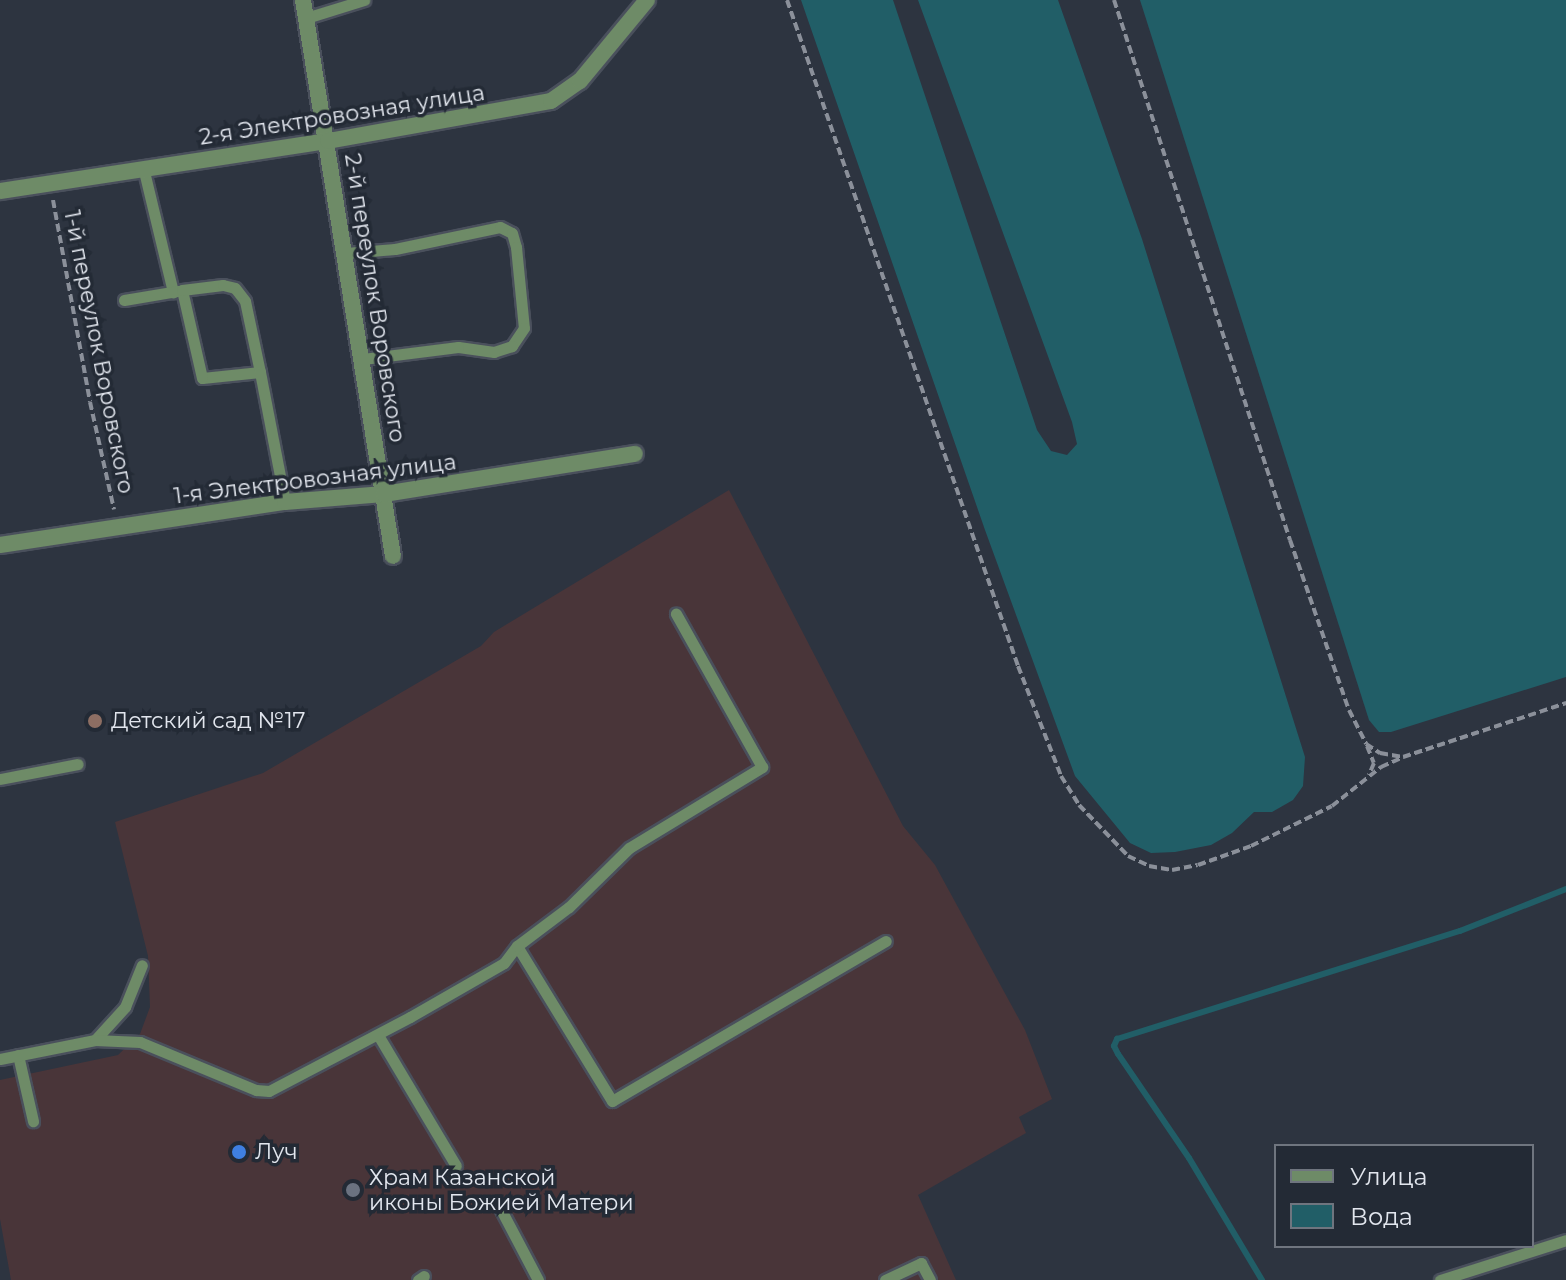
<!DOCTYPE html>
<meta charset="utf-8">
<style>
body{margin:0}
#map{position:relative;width:1566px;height:1280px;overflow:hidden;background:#2d3440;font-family:Montserrat,sans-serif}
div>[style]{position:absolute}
.industrial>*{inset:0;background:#493539}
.water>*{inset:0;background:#215e67}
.stream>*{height:6px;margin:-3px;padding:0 3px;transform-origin:3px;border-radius:3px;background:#215e67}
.path>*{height:4px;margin-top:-2px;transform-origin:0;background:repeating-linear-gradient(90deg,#8b909a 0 8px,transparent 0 12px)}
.roads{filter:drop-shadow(2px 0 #4a505c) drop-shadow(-2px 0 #4a505c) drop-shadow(0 2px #4a505c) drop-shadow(0 -2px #4a505c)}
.service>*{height:11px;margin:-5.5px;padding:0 5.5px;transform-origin:5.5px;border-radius:5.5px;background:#6e8b67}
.minor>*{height:16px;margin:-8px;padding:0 8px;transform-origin:8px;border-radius:8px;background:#6e8b67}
.dots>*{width:22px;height:22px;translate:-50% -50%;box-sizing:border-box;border:4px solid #232a35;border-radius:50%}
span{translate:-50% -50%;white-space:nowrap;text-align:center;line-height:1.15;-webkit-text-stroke:7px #232a35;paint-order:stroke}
.street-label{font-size:22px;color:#e2e6ee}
.poi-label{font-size:22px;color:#e2e6ee}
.left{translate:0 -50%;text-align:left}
.legend{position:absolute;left:1274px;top:1144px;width:260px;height:104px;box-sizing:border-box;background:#232a35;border:2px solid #6f757f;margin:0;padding:10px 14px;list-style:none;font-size:24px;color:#e2e6ee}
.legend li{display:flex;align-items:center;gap:16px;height:40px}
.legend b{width:40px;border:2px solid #6f757f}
</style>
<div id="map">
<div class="industrial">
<div style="clip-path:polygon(729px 490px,903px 826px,935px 865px,1025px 1030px,1052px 1099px,1019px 1117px,1026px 1133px,918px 1195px,956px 1280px,11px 1280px,0 1219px,0 1080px,118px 1055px,140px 1034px,150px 1007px,148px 956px,115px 822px,263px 773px,481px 646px,494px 632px)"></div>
</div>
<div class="water">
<div style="clip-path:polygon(801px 0,893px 0,1037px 430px,1051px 451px,1067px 455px,1077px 444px,1072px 422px,918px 0,1058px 0,1142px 239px,1305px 757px,1303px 786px,1293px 800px,1272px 812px,1254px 812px,1232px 833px,1211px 845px,1175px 852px,1151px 853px,1130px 843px,1075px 776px,985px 530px)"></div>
<div style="clip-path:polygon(1140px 0,1566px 0,1566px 677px,1391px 732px,1379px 732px,1369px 720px)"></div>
</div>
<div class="stream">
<div style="left:1262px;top:1280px;width:142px;rotate:-120.9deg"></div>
<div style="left:1189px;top:1158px;width:126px;rotate:-124.3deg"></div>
<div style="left:1118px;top:1054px;width:9px;rotate:-117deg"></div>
<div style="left:1114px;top:1046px;width:8px;rotate:-67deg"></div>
<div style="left:1117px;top:1039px;width:360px;rotate:-17.5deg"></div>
<div style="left:1460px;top:931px;width:114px;rotate:-21.6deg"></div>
</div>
<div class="path">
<div style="left:787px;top:0;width:705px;rotate:70.87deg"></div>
<div style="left:1018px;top:666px;width:118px;rotate:68.6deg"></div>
<div style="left:1061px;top:776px;width:34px;rotate:58deg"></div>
<div style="left:1079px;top:805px;width:71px;rotate:46.1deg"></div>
<div style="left:1128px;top:856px;width:23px;rotate:25deg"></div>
<div style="left:1149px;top:866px;width:23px;rotate:10deg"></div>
<div style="left:1172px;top:870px;width:26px;rotate:-11deg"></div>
<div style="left:1198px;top:865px;width:56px;rotate:-19.7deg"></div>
<div style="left:1251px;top:846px;width:90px;rotate:-26.3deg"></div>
<div style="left:1332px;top:806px;width:63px;rotate:-38.5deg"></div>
<div style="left:1381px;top:767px;width:24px;rotate:-24deg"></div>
<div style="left:1114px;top:0;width:568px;rotate:71.95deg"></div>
<div style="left:1290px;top:540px;width:180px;rotate:70.9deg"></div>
<div style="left:1349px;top:710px;width:38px;rotate:63deg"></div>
<div style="left:1366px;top:744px;width:17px;rotate:33deg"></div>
<div style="left:1380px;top:753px;width:23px;rotate:10deg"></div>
<div style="left:1403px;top:757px;width:172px;rotate:-18.3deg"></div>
<div style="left:53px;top:200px;width:205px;rotate:79.6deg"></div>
<div style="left:90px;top:402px;width:110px;rotate:77.4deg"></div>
<div style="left:1367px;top:746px;width:18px;rotate:68deg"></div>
<div style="left:1374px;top:763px;width:13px;rotate:113deg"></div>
</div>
<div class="roads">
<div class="service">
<div style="left:306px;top:18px;width:61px;rotate:-17.2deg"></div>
<div style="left:143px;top:167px;width:129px;rotate:76.5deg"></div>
<div style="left:346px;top:253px;width:49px;rotate:-4.7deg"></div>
<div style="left:395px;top:249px;width:107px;rotate:-11.8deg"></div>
<div style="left:500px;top:227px;width:13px;rotate:27deg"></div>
<div style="left:512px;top:233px;width:15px;rotate:74deg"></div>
<div style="left:516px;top:247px;width:81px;rotate:84.4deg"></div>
<div style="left:524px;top:328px;width:22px;rotate:124deg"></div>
<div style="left:512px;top:346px;width:19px;rotate:162deg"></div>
<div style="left:494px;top:352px;width:36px;rotate:-172deg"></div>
<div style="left:458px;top:347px;width:96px;rotate:172.8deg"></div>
<div style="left:124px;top:300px;width:55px;rotate:-9.5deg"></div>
<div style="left:260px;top:372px;width:58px;rotate:174.1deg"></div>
<div style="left:202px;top:378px;width:90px;rotate:-102.8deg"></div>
<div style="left:182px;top:290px;width:41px;rotate:-7deg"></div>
<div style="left:223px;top:285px;width:12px;rotate:14deg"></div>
<div style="left:235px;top:288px;width:16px;rotate:52deg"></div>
<div style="left:245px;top:301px;width:73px;rotate:78.1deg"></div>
<div style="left:260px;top:372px;width:132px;rotate:79.1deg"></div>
<div style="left:0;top:779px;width:79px;rotate:-10.9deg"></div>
<div style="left:517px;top:946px;width:182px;rotate:58.5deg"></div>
<div style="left:612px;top:1101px;width:317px;rotate:-30.3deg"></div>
<div style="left:378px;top:1035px;width:152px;rotate:59.2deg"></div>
<div style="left:95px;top:1040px;width:45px;rotate:-47.7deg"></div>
<div style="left:125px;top:1007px;width:45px;rotate:-68deg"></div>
<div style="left:18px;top:1055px;width:68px;rotate:77.2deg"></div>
<div style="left:0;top:1059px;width:97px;rotate:-11.3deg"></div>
<div style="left:95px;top:1040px;width:45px;rotate:2.5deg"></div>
<div style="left:140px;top:1042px;width:126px;rotate:22.5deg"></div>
<div style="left:256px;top:1090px;width:13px;rotate:4deg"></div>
<div style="left:269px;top:1091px;width:159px;rotate:-27.7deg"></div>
<div style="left:410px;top:1017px;width:108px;rotate:-29.9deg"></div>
<div style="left:504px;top:963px;width:21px;rotate:-53deg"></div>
<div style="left:517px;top:946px;width:65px;rotate:-36.9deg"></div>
<div style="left:569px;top:907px;width:84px;rotate:-44.5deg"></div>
<div style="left:629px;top:848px;width:156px;rotate:-31.3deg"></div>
<div style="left:762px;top:767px;width:176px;rotate:-119.3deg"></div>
<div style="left:498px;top:1204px;width:86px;rotate:62.2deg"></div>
<div style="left:418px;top:1280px;width:7px;rotate:-34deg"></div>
<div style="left:885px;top:1280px;width:40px;rotate:-25deg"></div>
<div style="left:921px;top:1263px;width:19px;rotate:62deg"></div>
<div style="left:1440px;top:1280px;width:132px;rotate:-17.6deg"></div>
</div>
<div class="minor">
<div style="left:303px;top:0;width:563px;rotate:80.81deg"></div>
<div style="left:0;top:191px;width:332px;rotate:-8.7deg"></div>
<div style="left:328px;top:141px;width:227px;rotate:-10.2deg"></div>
<div style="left:551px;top:101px;width:35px;rotate:-35deg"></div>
<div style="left:580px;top:81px;width:105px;rotate:-50.4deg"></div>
<div style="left:0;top:545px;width:288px;rotate:-8.6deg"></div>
<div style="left:285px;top:502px;width:99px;rotate:-4.6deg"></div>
<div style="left:384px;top:494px;width:254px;rotate:-9.1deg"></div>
</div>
</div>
<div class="dots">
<div style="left:95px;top:721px;background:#8d6e63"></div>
<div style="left:239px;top:1152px;background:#3f7fe0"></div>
<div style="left:353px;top:1190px;background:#6b7280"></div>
</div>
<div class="street-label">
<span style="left:342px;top:115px;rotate:-9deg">2-я Электровозная улица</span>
<span style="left:375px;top:298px;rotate:81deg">2-й переулок Воровского</span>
<span style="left:99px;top:352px;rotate:79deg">1-й переулок Воровского</span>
<span style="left:315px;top:479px;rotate:-7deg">1-я Электровозная улица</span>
</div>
<div class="poi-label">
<span class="left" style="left:111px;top:721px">Детский сад №17</span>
<span class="left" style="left:255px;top:1152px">Луч</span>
<span class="left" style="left:369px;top:1190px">Храм Казанской<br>иконы Божией Матери</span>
</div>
<ul class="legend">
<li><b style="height:10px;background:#6e8b67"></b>Улица</li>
<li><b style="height:22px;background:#215e67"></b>Вода</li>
</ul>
</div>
